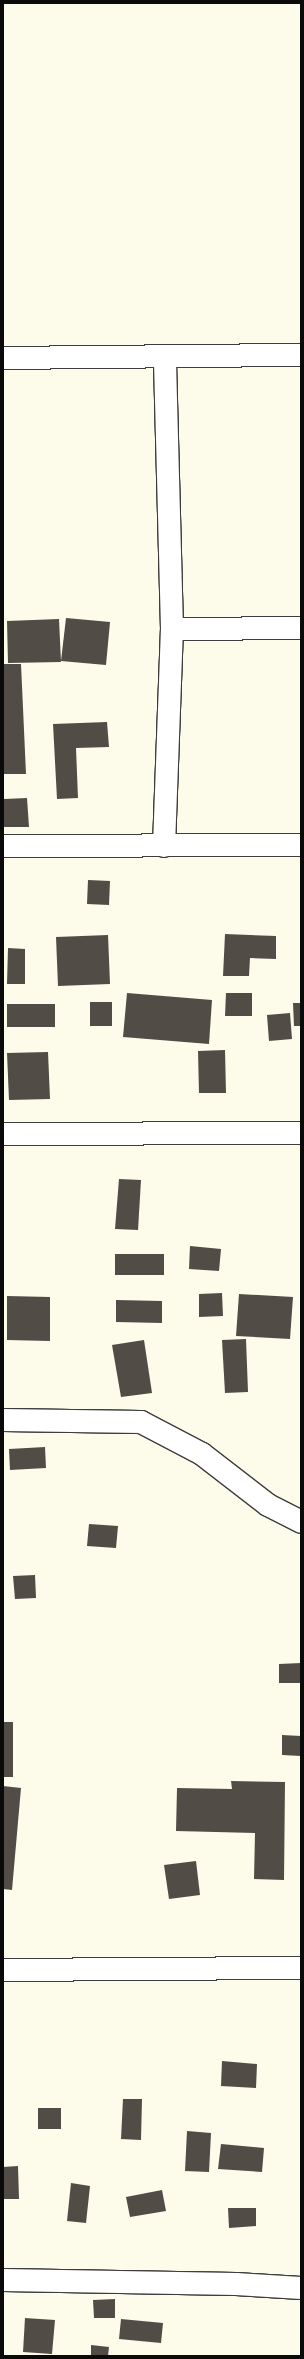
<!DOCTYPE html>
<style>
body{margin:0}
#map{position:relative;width:304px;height:2359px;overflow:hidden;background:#fdfbe9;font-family:"Crimson Pro",serif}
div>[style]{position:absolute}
.building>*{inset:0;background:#524c47}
.roads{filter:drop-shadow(1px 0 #3d3d3d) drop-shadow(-1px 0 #3d3d3d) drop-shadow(0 1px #3d3d3d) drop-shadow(0 -1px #3d3d3d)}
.minor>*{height:22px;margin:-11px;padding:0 11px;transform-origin:11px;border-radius:11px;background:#fff}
span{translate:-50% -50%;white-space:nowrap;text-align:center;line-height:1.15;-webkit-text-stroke:4px #fff;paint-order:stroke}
.frame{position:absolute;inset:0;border:4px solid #0a0a0a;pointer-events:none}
</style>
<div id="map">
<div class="building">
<div style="clip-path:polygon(66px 618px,110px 622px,106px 665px,61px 661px)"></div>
<div style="clip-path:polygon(59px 619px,61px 662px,8px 663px,7px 621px)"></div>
<div style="clip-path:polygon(3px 664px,21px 664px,26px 774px,4px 774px)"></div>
<div style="clip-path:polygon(107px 722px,109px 747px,76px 748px,78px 798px,57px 799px,53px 724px)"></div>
<div style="clip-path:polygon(27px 798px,29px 827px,4px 827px,4px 799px)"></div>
<div style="clip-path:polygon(88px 880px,110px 881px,109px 905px,87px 904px)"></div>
<div style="clip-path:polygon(225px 934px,276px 936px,276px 959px,250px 958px,249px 976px,223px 976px)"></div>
<div style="clip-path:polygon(108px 935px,110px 984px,58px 986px,56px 937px)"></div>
<div style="clip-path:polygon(8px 948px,25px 949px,25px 984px,7px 984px)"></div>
<div style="clip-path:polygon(127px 993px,212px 1000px,209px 1044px,123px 1037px)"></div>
<div style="clip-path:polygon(226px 993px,252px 993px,252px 1016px,225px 1016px)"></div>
<div style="clip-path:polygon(90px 1002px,112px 1002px,112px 1026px,90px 1026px)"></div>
<div style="clip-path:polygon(293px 1003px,301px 1003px,301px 1026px,294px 1026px)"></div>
<div style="clip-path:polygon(7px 1004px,55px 1004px,55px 1027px,7px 1027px)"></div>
<div style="clip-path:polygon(290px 1013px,292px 1039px,269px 1041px,267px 1015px)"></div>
<div style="clip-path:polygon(225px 1050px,226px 1093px,199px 1093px,198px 1051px)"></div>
<div style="clip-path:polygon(48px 1052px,50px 1099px,9px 1100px,7px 1053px)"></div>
<div style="clip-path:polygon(119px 1179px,141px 1180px,138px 1230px,115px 1229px)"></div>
<div style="clip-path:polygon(190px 1246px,221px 1249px,219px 1271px,189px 1269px)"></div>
<div style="clip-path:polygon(115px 1254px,164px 1254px,164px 1275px,115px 1275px)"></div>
<div style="clip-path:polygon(222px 1293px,223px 1316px,199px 1317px,199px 1294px)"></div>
<div style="clip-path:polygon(239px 1294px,293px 1297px,290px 1339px,236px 1336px)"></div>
<div style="clip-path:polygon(7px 1296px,50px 1297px,50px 1341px,7px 1340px)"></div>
<div style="clip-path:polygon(116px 1300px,162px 1301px,162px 1323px,116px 1322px)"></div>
<div style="clip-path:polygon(246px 1339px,248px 1392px,225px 1393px,222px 1340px)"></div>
<div style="clip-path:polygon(144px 1340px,152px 1393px,121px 1397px,112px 1345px)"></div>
<div style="clip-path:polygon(45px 1447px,46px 1468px,10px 1470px,9px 1449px)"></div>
<div style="clip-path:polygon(89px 1524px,118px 1526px,116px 1548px,87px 1546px)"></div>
<div style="clip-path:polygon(35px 1575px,36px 1598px,15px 1599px,13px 1576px)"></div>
<div style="clip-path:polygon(301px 1663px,301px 1683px,279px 1683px,279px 1664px)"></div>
<div style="clip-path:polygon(3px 1722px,13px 1722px,13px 1777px,3px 1777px)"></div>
<div style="clip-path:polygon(282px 1735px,301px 1736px,301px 1756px,282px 1755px)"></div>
<div style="clip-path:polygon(231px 1781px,285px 1782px,284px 1880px,254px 1879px,255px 1833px,176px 1831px,177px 1788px,232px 1789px)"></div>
<div style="clip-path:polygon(3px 1786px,21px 1788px,12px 1890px,3px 1889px)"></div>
<div style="clip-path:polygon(196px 1861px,200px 1895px,169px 1899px,164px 1865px)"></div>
<div style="clip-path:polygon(222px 2061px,257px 2064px,256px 2088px,221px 2086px)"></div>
<div style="clip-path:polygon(123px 2099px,142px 2099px,141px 2140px,121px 2139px)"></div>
<div style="clip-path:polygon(38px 2108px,61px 2108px,61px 2129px,38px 2129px)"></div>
<div style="clip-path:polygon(187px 2131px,211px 2133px,209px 2172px,185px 2171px)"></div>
<div style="clip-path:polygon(221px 2144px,264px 2148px,262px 2172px,218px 2169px)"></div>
<div style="clip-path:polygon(18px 2166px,19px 2199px,3px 2199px,3px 2167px)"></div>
<div style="clip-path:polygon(71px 2183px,90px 2186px,86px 2223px,67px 2221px)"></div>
<div style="clip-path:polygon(162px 2190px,166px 2211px,130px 2217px,126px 2197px)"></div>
<div style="clip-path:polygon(228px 2208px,256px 2208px,256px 2226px,229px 2228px)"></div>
<div style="clip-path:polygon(115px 2299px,115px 2318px,94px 2318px,93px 2300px)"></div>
<div style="clip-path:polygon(25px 2318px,55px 2320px,52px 2354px,23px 2352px)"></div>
<div style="clip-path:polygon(121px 2319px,163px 2323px,161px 2343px,119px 2339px)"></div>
<div style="clip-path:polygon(91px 2345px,109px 2347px,108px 2356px,91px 2356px)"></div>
</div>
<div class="roads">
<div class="minor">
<div style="left:3px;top:358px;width:298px;rotate:-0.6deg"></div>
<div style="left:172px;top:629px;width:129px;rotate:-0.4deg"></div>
<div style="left:3px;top:846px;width:298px;rotate:-0.2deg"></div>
<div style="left:164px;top:846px;width:217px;rotate:-87.9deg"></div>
<div style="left:172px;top:629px;width:273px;rotate:-91.5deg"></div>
<div style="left:3px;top:1134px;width:298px;rotate:-0.2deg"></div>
<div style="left:3px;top:1420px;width:138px;rotate:0.8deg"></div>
<div style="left:141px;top:1422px;width:69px;rotate:27.7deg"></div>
<div style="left:202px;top:1454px;width:83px;rotate:37.7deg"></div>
<div style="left:268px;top:1505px;width:37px;rotate:27deg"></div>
<div style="left:3px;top:1970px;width:298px;rotate:-0.4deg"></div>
<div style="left:3px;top:2280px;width:233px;rotate:1deg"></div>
<div style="left:236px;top:2284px;width:65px;rotate:3.5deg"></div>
</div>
</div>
<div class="frame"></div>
</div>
